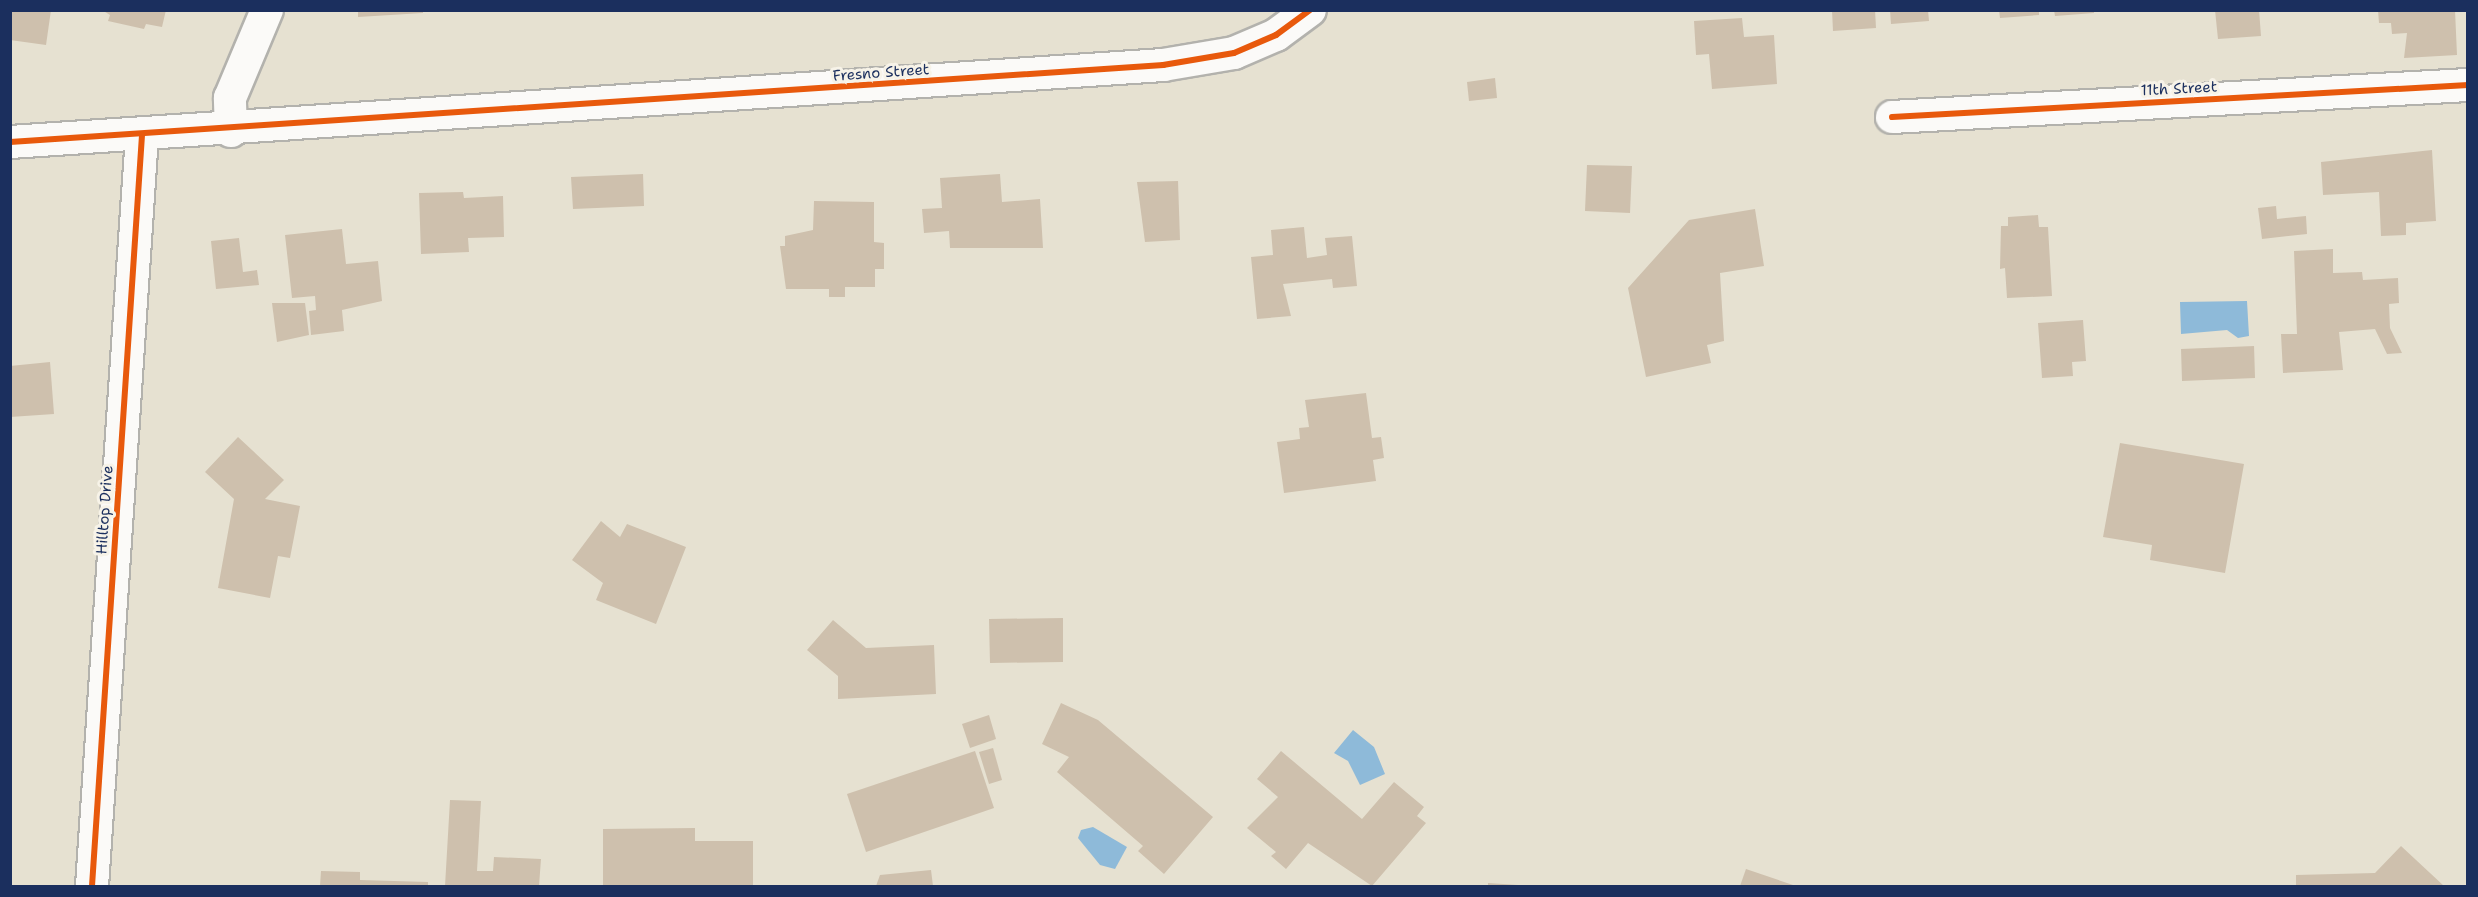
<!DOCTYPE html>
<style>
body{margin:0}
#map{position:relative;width:2478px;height:897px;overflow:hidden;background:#e6e1d1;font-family:"Shantell Sans",sans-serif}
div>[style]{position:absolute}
.water>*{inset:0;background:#8ebad9}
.building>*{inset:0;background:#cec0ad}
.roads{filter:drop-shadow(2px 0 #b3b2ad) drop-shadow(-2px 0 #b3b2ad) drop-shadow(0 2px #b3b2ad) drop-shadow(0 -2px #b3b2ad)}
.minor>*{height:32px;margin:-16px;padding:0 16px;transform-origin:16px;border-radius:16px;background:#fbfaf8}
.cycleway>*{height:6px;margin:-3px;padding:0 3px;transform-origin:3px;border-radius:3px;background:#e8590c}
span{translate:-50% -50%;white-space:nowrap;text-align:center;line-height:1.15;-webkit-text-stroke:6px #f7f3e8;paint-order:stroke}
.street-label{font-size:15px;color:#1b2f5e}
.frame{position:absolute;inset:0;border:12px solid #1b2f5e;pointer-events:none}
</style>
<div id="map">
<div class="water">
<div style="clip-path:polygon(2247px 301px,2249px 336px,2238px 338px,2227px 330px,2181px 334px,2180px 302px)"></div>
<div style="clip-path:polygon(1353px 730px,1374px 747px,1385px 774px,1360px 785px,1348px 761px,1334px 753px)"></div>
<div style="clip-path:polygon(1093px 827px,1127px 847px,1115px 869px,1100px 865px,1078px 838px,1081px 830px)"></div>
</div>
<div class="building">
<div style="clip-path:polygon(10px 10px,51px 10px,46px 45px,10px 40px)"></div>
<div style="clip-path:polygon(102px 10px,166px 10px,162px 27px,146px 24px,144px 29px,108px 21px,110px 15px)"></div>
<div style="clip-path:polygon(358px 10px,423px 10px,423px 13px,358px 17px)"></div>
<div style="clip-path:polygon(1832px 10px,1875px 10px,1876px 28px,1833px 31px)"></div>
<div style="clip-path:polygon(1890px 10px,1928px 10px,1929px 21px,1891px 24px)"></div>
<div style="clip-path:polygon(1999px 10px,2039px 10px,2039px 15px,2000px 18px)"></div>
<div style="clip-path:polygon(2054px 10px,2094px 10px,2094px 13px,2055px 16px)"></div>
<div style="clip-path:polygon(2215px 10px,2259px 10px,2261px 36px,2218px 39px)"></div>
<div style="clip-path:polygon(2378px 10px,2455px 10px,2457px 55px,2404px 58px,2407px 33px,2392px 34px,2391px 23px,2379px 23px)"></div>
<div style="clip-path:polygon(1742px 18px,1744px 37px,1774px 35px,1777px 84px,1712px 89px,1709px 54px,1696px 55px,1694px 21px)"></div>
<div style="clip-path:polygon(1495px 78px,1497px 98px,1469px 101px,1467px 82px)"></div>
<div style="clip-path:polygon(2432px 150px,2436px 221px,2406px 223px,2406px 235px,2381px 236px,2379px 192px,2323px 195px,2321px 162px)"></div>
<div style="clip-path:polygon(1587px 165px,1632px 166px,1630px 213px,1585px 211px)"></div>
<div style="clip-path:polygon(643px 174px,644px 206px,573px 209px,571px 177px)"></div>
<div style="clip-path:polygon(1000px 174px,1002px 202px,1040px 199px,1043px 248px,950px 248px,949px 231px,924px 233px,922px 209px,942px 208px,940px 178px)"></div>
<div style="clip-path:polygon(1178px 181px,1180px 240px,1145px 242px,1137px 182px)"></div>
<div style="clip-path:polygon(463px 192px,464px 198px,503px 196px,504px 237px,468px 238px,469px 252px,421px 254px,419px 193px)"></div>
<div style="clip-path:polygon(814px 201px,874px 202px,874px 242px,884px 243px,884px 269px,875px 269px,875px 287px,845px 287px,845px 297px,829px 297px,829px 289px,786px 289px,780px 246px,785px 246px,785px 236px,813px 230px)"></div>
<div style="clip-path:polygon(2276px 206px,2277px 219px,2306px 216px,2307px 234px,2262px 239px,2258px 208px)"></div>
<div style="clip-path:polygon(1755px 209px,1764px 266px,1720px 273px,1724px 341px,1707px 345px,1711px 363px,1646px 377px,1628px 288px,1689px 220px)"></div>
<div style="clip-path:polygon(2038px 215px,2039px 227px,2048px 227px,2052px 296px,2007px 298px,2005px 268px,2000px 269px,2001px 226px,2008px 226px,2008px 217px)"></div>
<div style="clip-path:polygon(1304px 227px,1307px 258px,1327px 255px,1325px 238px,1352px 236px,1357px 286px,1333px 288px,1332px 279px,1283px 284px,1291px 316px,1257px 319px,1251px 257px,1273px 255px,1271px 230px)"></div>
<div style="clip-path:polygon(342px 229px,346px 264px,378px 261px,382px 301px,342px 310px,344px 331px,311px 335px,309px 311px,316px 310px,315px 296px,292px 298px,285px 235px)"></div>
<div style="clip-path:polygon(239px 238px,243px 272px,257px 270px,259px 285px,216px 289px,211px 241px)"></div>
<div style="clip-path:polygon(2333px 249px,2333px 273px,2362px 272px,2363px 280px,2398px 278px,2399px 303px,2389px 304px,2390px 328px,2402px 353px,2387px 354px,2375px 329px,2339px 332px,2343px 370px,2283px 373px,2281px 334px,2297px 334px,2294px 251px)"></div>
<div style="clip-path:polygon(272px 303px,305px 303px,309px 335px,277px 342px)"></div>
<div style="clip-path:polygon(2083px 320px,2086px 361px,2072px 362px,2073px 376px,2042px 378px,2038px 323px)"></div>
<div style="clip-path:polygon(2254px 346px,2255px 378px,2182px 381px,2181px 349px)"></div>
<div style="clip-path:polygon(50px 362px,54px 414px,10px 417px,10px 366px)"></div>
<div style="clip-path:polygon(1366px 393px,1372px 438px,1381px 437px,1384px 458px,1373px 460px,1376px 481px,1284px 493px,1277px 442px,1300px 439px,1299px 428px,1309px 427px,1305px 400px)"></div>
<div style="clip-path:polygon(238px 437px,284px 480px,265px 499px,300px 506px,290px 558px,278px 556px,270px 598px,218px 588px,234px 499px,205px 472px)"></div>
<div style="clip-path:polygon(2120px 443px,2244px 464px,2225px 573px,2150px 560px,2152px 545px,2103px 537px)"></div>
<div style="clip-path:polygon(601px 521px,620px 537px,627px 524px,686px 547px,656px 624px,596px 600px,603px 583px,572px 560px)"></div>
<div style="clip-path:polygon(1063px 618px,1063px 662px,990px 663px,989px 619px)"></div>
<div style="clip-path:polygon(833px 620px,866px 648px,934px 645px,936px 694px,838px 699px,838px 676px,807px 650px)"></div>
<div style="clip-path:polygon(1061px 703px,1098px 720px,1213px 817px,1164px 874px,1138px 851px,1143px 846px,1057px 772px,1069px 757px,1042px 744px)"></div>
<div style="clip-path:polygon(989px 715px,996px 739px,970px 748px,962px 724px)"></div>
<div style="clip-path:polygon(993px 748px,1002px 780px,989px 784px,979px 752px)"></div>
<div style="clip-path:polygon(975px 751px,994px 808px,866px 852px,847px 794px)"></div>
<div style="clip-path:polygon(1281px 751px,1362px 819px,1394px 782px,1424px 807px,1417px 816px,1426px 823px,1372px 886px,1308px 843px,1286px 869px,1271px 856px,1276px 852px,1247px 828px,1278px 797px,1257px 779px)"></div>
<div style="clip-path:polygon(450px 800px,481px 801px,477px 871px,493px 871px,494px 857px,541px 859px,539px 886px,445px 886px)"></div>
<div style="clip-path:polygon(695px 828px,695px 841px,753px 841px,753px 886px,603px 886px,603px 829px)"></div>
<div style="clip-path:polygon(2401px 846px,2444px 886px,2296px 886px,2296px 875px,2375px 873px)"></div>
<div style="clip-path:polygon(1746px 869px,1796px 886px,1740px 886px)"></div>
<div style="clip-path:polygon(931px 870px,933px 886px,876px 886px,880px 875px)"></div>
<div style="clip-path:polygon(321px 871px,360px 872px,360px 880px,428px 882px,428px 886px,320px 886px)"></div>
<div style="clip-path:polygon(1488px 883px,1518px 885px,1518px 886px,1488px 886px)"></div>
</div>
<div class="roads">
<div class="minor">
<div style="left:1892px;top:117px;width:577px;rotate:-3.18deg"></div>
<div style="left:231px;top:131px;width:33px;rotate:-92deg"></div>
<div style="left:230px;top:98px;width:95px;rotate:-67.2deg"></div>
<div style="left:10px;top:142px;width:1156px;rotate:-3.82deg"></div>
<div style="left:1163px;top:65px;width:72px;rotate:-9.6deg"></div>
<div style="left:1234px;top:53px;width:46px;rotate:-23.2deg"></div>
<div style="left:1276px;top:35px;width:42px;rotate:-36.3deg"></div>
<div style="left:92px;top:886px;width:753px;rotate:-86.19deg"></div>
</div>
</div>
<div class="cycleway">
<div style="left:1892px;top:117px;width:577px;rotate:-3.18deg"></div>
<div style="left:10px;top:142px;width:1156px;rotate:-3.82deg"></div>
<div style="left:1163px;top:65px;width:72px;rotate:-9.6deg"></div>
<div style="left:1234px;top:53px;width:46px;rotate:-23.2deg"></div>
<div style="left:1276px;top:35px;width:42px;rotate:-36.3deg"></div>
<div style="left:92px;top:886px;width:753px;rotate:-86.19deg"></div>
</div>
<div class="street-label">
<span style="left:881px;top:73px;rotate:-4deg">Fresno Street</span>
<span style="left:2179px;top:89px;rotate:-3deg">11th Street</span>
<span style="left:105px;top:510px;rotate:-86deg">Hilltop Drive</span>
</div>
<div class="frame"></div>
</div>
